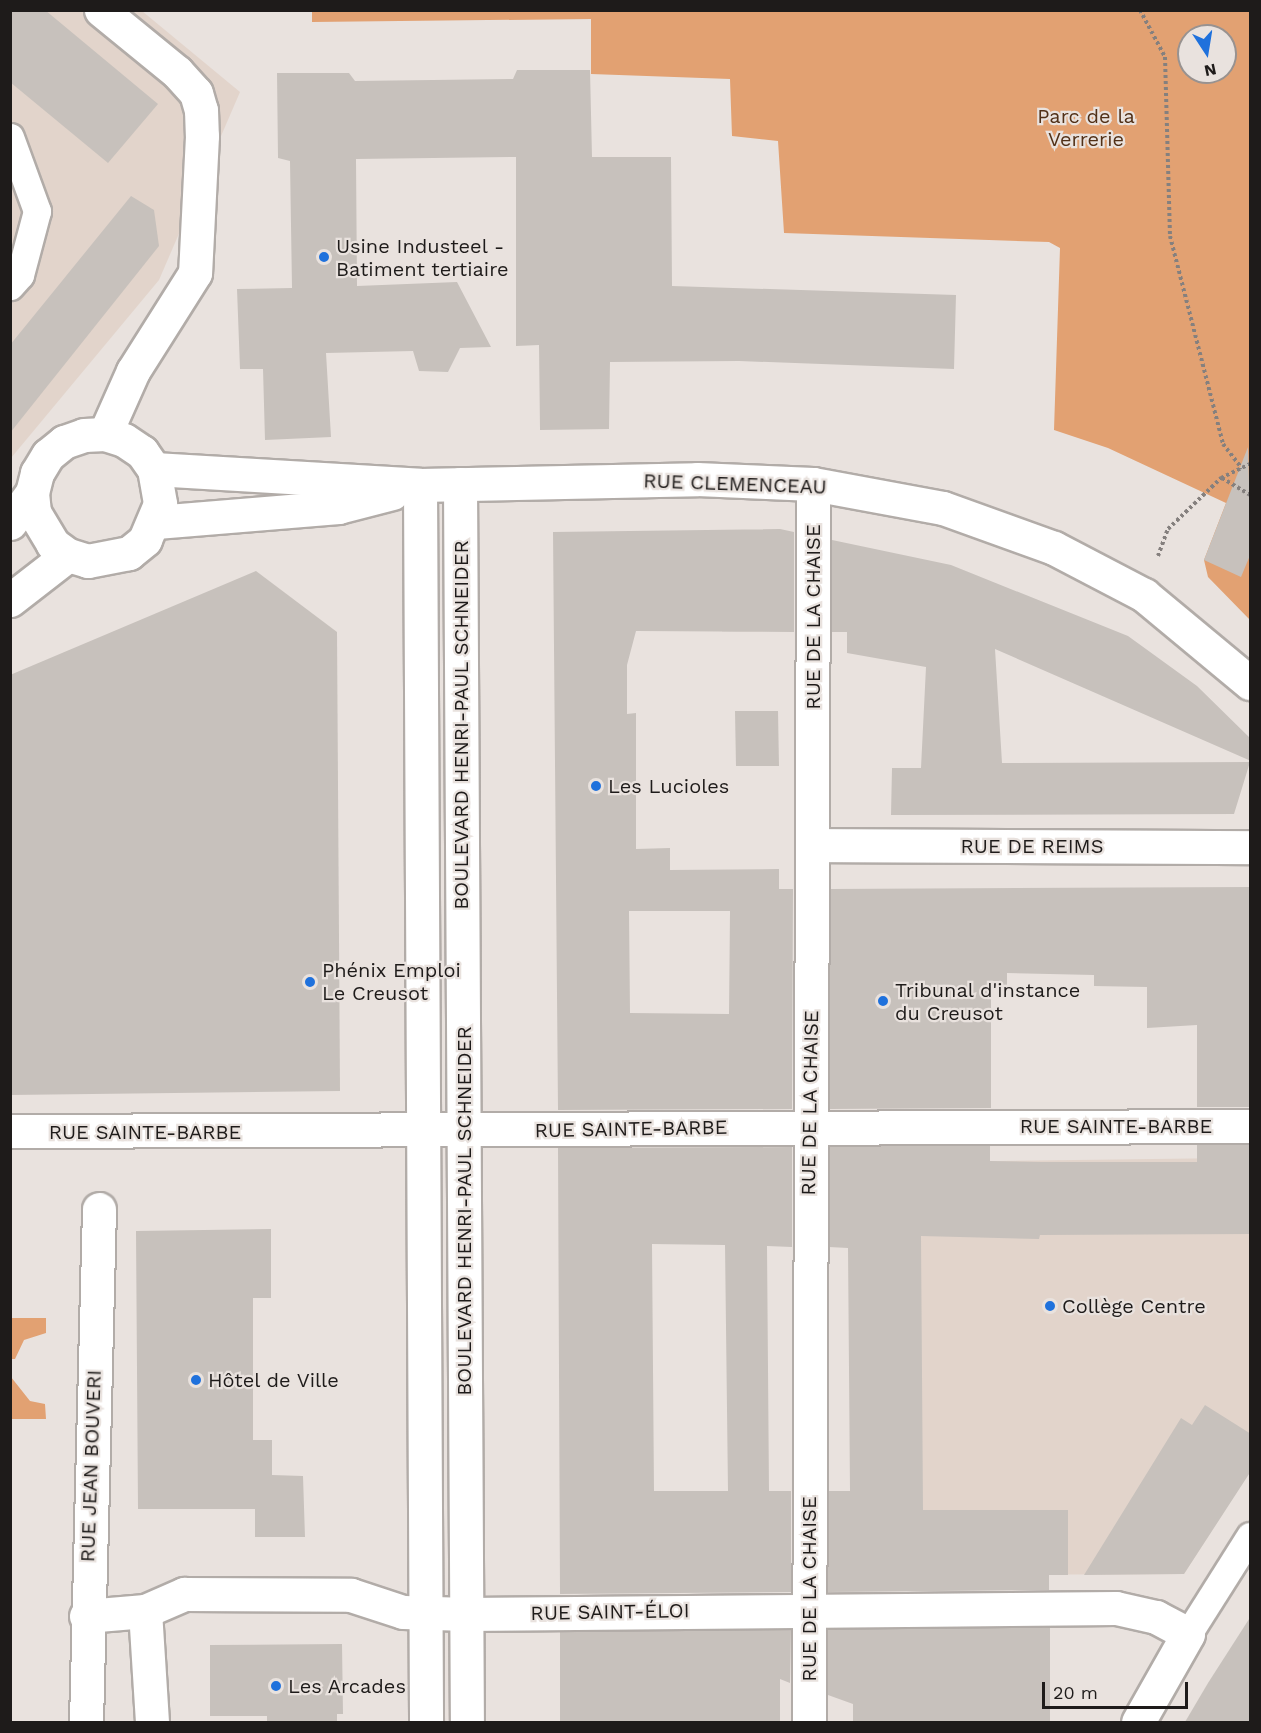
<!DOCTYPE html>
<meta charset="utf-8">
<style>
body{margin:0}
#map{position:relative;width:1261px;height:1733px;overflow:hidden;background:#e9e2de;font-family:"Work Sans",sans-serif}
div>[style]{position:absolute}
.built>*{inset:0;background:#e2d4cb}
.green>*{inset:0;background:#e2a172}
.building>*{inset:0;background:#c7c1bc}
.path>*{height:4px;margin-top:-2px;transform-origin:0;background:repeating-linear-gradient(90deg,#85807e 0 3px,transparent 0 6px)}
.roads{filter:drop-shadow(2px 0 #b2aca8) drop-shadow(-2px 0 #b2aca8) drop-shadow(0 2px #b2aca8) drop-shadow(0 -2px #b2aca8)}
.service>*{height:27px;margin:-13.5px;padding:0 13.5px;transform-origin:13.5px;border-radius:13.5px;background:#fff}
.pedestrian>*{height:33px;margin:-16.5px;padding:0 16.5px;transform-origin:16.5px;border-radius:16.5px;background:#fff}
.minor>*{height:33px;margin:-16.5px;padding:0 16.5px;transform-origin:16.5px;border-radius:16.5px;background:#fff}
.tertiary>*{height:33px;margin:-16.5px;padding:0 16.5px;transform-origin:16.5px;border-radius:16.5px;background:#fff}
.dots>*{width:16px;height:16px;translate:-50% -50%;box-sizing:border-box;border:3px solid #e9e2de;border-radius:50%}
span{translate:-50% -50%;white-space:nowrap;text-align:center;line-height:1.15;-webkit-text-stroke:4.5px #e9e2de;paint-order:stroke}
.park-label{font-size:20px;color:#513017}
.poi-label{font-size:20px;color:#1e1b1a}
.left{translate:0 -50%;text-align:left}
.street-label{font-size:20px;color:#1e1b1a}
.frame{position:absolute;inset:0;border:12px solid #1e1b1a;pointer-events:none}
.north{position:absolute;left:1177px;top:24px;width:60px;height:60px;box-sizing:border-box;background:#e9e2de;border:2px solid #989290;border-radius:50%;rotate:168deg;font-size:16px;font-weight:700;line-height:24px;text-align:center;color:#1e1b1a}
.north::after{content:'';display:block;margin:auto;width:21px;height:27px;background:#1f71dc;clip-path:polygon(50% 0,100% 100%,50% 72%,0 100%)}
.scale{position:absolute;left:1042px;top:1682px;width:146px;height:27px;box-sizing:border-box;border:3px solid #1e1b1a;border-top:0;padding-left:8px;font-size:18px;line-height:21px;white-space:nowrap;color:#1e1b1a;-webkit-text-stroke:4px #e9e2de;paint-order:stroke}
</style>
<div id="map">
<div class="built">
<div style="clip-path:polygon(11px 11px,142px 11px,240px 92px,159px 280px,11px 458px)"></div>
<div style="clip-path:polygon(1231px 1158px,1250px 1161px,1250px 1471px,1184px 1574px,937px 1575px,847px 1163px)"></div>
</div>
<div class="green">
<div style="clip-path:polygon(evenodd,312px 11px,1250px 11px,1250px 620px,1208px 577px,1204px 560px,1226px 503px,1108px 448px,1054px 430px,1060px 248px,1049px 242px,784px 233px,778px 141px,732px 136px,730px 79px,591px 74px,591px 19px,312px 22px,312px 11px,1189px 36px,1225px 36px,1225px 72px,1189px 72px,1189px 36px)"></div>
<div style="clip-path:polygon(11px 1318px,46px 1318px,46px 1333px,24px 1340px,15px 1359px,11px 1359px)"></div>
<div style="clip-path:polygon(11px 1377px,30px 1401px,45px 1404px,46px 1419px,11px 1419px)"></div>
</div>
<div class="building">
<div style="clip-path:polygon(10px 10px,45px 10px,158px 104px,108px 163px,10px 82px)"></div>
<div style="clip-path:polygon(517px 70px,590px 70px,592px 157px,671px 157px,672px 286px,956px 295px,954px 369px,739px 361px,610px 362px,609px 429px,540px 430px,539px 345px,516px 346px,516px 157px,356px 159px,357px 286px,457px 282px,491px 347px,460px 348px,448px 372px,419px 371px,413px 351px,326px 353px,331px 437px,265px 440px,263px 369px,240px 369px,237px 289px,292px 288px,290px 161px,278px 158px,277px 73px,349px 73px,355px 81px,513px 79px)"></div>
<div style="clip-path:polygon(131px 196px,154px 210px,159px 246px,10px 433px,10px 345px)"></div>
<div style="clip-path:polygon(1248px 447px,1251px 553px,1241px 577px,1204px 560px)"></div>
<div style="clip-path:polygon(evenodd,780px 529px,794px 532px,794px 632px,636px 631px,627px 665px,627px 714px,636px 713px,636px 849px,670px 848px,670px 870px,779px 869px,779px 889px,793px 889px,792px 1109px,558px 1110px,553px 532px,780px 529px,629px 911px,730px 911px,729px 1014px,630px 1013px,629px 911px)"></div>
<div style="clip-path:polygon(832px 540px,951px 565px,1128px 636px,1197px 686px,1251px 739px,1251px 761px,995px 649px,1002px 763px,1250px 762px,1234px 814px,891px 815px,892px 768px,921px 768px,926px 667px,847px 653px,847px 632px,831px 632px)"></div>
<div style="clip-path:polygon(256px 571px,337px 632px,340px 1091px,10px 1095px,10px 675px)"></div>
<div style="clip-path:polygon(735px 711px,778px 711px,779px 766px,736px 766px)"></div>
<div style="clip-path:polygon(1251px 887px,1251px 1107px,1197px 1107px,1197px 1025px,1147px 1028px,1147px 987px,1094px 986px,1094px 975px,1007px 973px,1007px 986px,991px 986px,991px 1108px,830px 1109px,830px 889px)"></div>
<div style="clip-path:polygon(1197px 1145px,1251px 1145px,1251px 1234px,1040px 1235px,1039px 1239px,921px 1236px,923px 1510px,1068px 1510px,1068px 1575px,1049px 1575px,1049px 1590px,828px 1592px,828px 1491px,850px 1491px,848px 1248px,829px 1247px,830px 1146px,990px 1146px,990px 1161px,1041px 1162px,1197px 1162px)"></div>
<div style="clip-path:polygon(evenodd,792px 1147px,792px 1247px,767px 1246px,769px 1491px,791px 1491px,791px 1592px,560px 1594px,558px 1148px,792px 1147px,652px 1244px,725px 1245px,728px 1491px,654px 1491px,652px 1244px)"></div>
<div style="clip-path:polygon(271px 1229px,271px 1298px,253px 1298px,253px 1440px,272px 1440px,272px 1475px,303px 1476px,305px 1537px,255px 1537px,255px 1509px,138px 1509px,136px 1231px)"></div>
<div style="clip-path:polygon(1205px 1405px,1251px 1434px,1251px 1471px,1184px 1574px,1084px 1575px,1181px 1418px,1192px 1425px)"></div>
<div style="clip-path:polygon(1251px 1616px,1251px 1722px,1185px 1722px,1208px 1683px)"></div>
<div style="clip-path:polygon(1050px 1627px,1050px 1722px,853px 1722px,853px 1704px,828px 1695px,828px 1629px)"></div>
<div style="clip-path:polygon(791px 1630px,790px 1683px,780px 1679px,780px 1722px,560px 1722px,560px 1632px)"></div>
<div style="clip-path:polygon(342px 1644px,343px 1714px,337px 1714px,337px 1722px,267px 1722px,267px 1716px,210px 1716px,210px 1645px)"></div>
</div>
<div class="path">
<div style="left:1140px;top:10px;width:53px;rotate:62deg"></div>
<div style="left:1165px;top:57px;width:179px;rotate:88.4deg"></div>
<div style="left:1170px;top:236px;width:215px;rotate:75.7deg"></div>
<div style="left:1223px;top:444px;width:31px;rotate:52deg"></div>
<div style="left:1222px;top:478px;width:33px;rotate:31deg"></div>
<div style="left:1158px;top:556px;width:29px;rotate:-70deg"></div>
<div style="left:1168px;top:529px;width:74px;rotate:-43.9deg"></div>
<div style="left:1221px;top:478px;width:32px;rotate:-26deg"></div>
</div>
<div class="roads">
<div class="service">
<div style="left:10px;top:137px;width:79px;rotate:70deg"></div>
<div style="left:37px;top:211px;width:66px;rotate:104.9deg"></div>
<div style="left:20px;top:275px;width:15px;rotate:132deg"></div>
<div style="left:1188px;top:1634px;width:116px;rotate:-57.7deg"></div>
</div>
<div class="pedestrian">
<div style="left:86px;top:1616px;width:59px;rotate:-4.8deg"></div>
<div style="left:86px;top:1722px;width:513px;rotate:-88.55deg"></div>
</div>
<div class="minor">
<div style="left:154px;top:469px;width:266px;rotate:3.4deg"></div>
<div style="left:420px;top:485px;width:277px;rotate:-1.2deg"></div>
<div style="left:697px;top:479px;width:116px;rotate:2.5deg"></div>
<div style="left:813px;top:484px;width:132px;rotate:10.5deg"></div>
<div style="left:943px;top:508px;width:118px;rotate:19.8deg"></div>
<div style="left:1054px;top:548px;width:102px;rotate:27.6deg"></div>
<div style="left:1144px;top:595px;width:138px;rotate:39.7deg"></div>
<div style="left:460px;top:484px;width:1238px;rotate:89.68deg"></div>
<div style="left:420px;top:485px;width:1237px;rotate:89.72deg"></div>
<div style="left:156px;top:522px;width:183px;rotate:-4.7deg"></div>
<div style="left:338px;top:507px;width:56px;rotate:-14.5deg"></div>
<div style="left:814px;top:845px;width:436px;rotate:0.3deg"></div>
<div style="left:10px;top:1131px;width:1240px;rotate:-0.23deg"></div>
<div style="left:152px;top:1722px;width:111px;rotate:-93.6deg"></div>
<div style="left:145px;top:1611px;width:43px;rotate:-23.6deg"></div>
<div style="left:184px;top:1594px;width:167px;rotate:0.3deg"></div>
<div style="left:351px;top:1595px;width:55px;rotate:18.1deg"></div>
<div style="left:403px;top:1612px;width:63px;rotate:1.8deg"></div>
<div style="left:466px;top:1614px;width:650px;rotate:-0.53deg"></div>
<div style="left:1116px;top:1608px;width:41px;rotate:12.7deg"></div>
<div style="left:1156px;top:1617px;width:36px;rotate:28deg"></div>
<div style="left:1188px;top:1634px;width:101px;rotate:119.6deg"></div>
<div style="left:809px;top:1722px;width:1238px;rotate:-89.81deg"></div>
</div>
<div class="tertiary">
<div style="left:101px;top:10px;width:98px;rotate:39.2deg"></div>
<div style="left:177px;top:72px;width:28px;rotate:48deg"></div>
<div style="left:196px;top:93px;width:18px;rotate:74deg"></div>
<div style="left:201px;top:110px;width:26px;rotate:88deg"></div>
<div style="left:202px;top:136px;width:137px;rotate:92.9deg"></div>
<div style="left:195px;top:273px;width:116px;rotate:122.3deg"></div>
<div style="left:133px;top:371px;width:69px;rotate:114deg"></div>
<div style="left:10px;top:523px;width:37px;rotate:-54deg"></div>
<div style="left:32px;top:493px;width:21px;rotate:-76deg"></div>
<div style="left:37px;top:473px;width:21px;rotate:-59deg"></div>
<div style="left:48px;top:455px;width:21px;rotate:-39deg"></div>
<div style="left:64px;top:442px;width:21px;rotate:-19deg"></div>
<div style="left:84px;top:435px;width:21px;rotate:-3deg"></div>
<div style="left:105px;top:434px;width:20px;rotate:18deg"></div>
<div style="left:124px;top:440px;width:22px;rotate:34deg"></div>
<div style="left:142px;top:452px;width:21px;rotate:55deg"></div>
<div style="left:154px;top:469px;width:36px;rotate:80deg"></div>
<div style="left:160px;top:504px;width:39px;rotate:113deg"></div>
<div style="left:145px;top:540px;width:21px;rotate:141deg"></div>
<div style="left:129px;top:553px;width:42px;rotate:169deg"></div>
<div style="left:88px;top:561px;width:21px;rotate:-163deg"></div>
<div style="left:68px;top:555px;width:19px;rotate:-144deg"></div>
<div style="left:53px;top:544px;width:37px;rotate:-121deg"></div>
<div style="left:34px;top:512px;width:19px;rotate:-96deg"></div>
<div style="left:10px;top:600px;width:73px;rotate:-37.8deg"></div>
</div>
</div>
<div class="dots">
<div style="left:324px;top:257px;background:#1f71dc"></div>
<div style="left:596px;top:786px;background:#1f71dc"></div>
<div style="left:310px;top:982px;background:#1f71dc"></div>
<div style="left:883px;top:1001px;background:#1f71dc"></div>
<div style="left:1050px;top:1306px;background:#1f71dc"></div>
<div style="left:196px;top:1380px;background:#1f71dc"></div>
<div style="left:276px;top:1686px;background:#1f71dc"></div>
</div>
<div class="park-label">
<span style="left:1086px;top:128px">Parc de la<br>Verrerie</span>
</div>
<div class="poi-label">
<span class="left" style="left:336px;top:258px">Usine Industeel -<br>Batiment tertiaire</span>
<span class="left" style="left:608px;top:786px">Les Lucioles</span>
<span class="left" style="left:322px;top:982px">Phénix Emploi<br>Le Creusot</span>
<span class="left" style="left:895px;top:1002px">Tribunal d'instance<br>du Creusot</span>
<span class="left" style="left:1062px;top:1306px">Collège Centre</span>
<span class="left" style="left:208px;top:1380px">Hôtel de Ville</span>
<span class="left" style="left:288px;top:1686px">Les Arcades</span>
</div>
<div class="street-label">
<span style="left:735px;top:484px;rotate:2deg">RUE CLEMENCEAU</span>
<span style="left:813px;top:617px;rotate:-90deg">RUE DE LA CHAISE</span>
<span style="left:461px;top:725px;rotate:-90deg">BOULEVARD HENRI-PAUL SCHNEIDER</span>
<span style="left:1032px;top:846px">RUE DE REIMS</span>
<span style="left:810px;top:1103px;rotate:-89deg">RUE DE LA CHAISE</span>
<span style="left:1116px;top:1126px">RUE SAINTE-BARBE</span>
<span style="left:631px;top:1129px;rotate:-1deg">RUE SAINTE-BARBE</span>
<span style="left:145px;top:1132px">RUE SAINTE-BARBE</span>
<span style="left:464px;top:1211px;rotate:-90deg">BOULEVARD HENRI-PAUL SCHNEIDER</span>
<span style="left:91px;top:1466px;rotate:-88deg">RUE JEAN BOUVERI</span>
<span style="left:809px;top:1589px;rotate:-90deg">RUE DE LA CHAISE</span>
<span style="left:610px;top:1612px;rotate:-1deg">RUE SAINT-ÉLOI</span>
</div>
<div class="frame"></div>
<div class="north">N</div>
<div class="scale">20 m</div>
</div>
